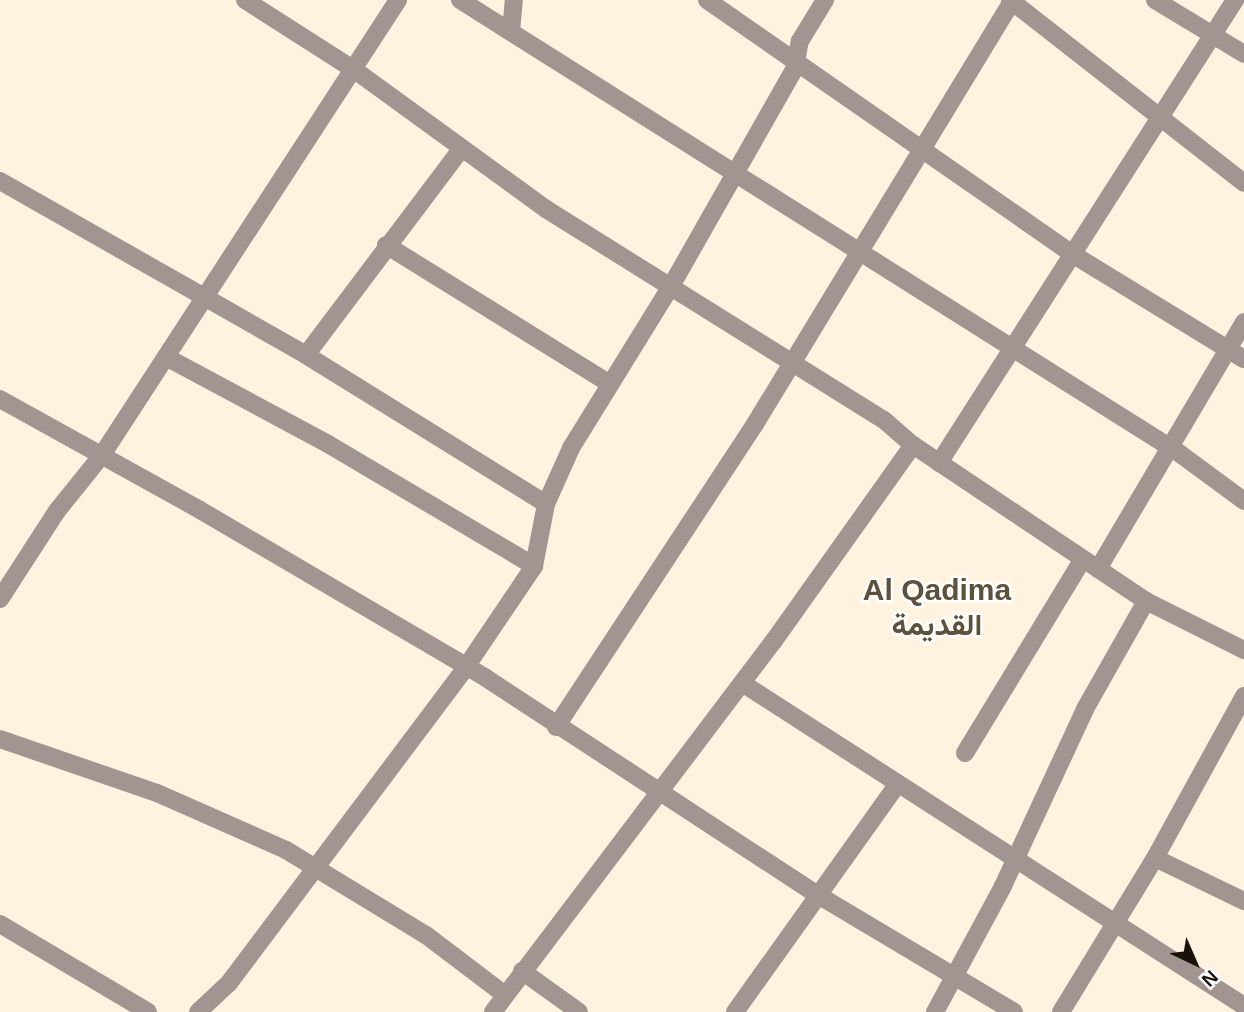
<!DOCTYPE html>
<meta charset="utf-8">
<style>
body{margin:0}
#map{position:relative;width:1244px;height:1012px;overflow:hidden;background:#fff2df;font-family:Arial,Vazirmatn,sans-serif}
div>[style]{position:absolute}
.minor>*{height:18px;margin:-9px;padding:0 9px;transform-origin:9px;border-radius:9px;background:#a19491}
span{translate:-50% -50%;white-space:nowrap;text-align:center;line-height:1.15;-webkit-text-stroke:5px #fff;paint-order:stroke}
.district-label{font-size:30px;color:#5e513c;font-weight:700}
.north{position:absolute;left:1160px;top:928px;width:70px;height:70px;-webkit-text-stroke:5px #fff;paint-order:stroke;rotate:136deg;font-size:19px;font-weight:700;line-height:28px;text-align:center;color:#18120a}
.north::after{content:'';display:block;margin:auto;width:24px;height:32px;background:#18120a;clip-path:polygon(50% 0,100% 100%,50% 72%,0 100%)}
</style>
<div id="map">
<div class="minor">
<div style="left:245px;top:0;width:132px;rotate:32.6deg"></div>
<div style="left:356px;top:71px;width:235px;rotate:36deg"></div>
<div style="left:546px;top:209px;width:398px;rotate:32deg"></div>
<div style="left:884px;top:420px;width:38px;rotate:41deg"></div>
<div style="left:913px;top:445px;width:280px;rotate:33.8deg"></div>
<div style="left:1146px;top:601px;width:110px;rotate:26.6deg"></div>
<div style="left:460px;top:0;width:850px;rotate:32.21deg"></div>
<div style="left:1179px;top:453px;width:81px;rotate:36.4deg"></div>
<div style="left:707px;top:0;width:447px;rotate:34.8deg"></div>
<div style="left:1074px;top:255px;width:199px;rotate:31.5deg"></div>
<div style="left:1010px;top:0;width:297px;rotate:38deg"></div>
<div style="left:1155px;top:0;width:104px;rotate:31.2deg"></div>
<div style="left:511px;top:32px;width:32px;rotate:-85deg"></div>
<div style="left:0;top:181px;width:352px;rotate:29.6deg"></div>
<div style="left:306px;top:355px;width:282px;rotate:31.8deg"></div>
<div style="left:386px;top:245px;width:264px;rotate:31.8deg"></div>
<div style="left:306px;top:355px;width:259px;rotate:-53deg"></div>
<div style="left:166px;top:357px;width:184px;rotate:28.2deg"></div>
<div style="left:328px;top:444px;width:239px;rotate:30.6deg"></div>
<div style="left:0;top:399px;width:229px;rotate:29deg"></div>
<div style="left:200px;top:510px;width:332px;rotate:30.4deg"></div>
<div style="left:486px;top:678px;width:397px;rotate:33.2deg"></div>
<div style="left:818px;top:895px;width:228px;rotate:30.8deg"></div>
<div style="left:939px;top:463px;width:550px;rotate:-57.41deg"></div>
<div style="left:1098px;top:569px;width:287px;rotate:-59.4deg"></div>
<div style="left:0;top:599px;width:105px;rotate:-57.1deg"></div>
<div style="left:57px;top:511px;width:72px;rotate:-51.2deg"></div>
<div style="left:102px;top:455px;width:543px;rotate:-56.95deg"></div>
<div style="left:742px;top:683px;width:597px;rotate:32.76deg"></div>
<div style="left:556px;top:727px;width:363px;rotate:-56.7deg"></div>
<div style="left:755px;top:424px;width:496px;rotate:-58.7deg"></div>
<div style="left:0;top:739px;width:166px;rotate:19deg"></div>
<div style="left:157px;top:793px;width:141px;rotate:23.8deg"></div>
<div style="left:286px;top:850px;width:164px;rotate:31.3deg"></div>
<div style="left:426px;top:935px;width:99px;rotate:37.2deg"></div>
<div style="left:965px;top:753px;width:227px;rotate:-58.7deg"></div>
<div style="left:1155px;top:858px;width:99px;rotate:25.8deg"></div>
<div style="left:0;top:924px;width:172px;rotate:30.7deg"></div>
<div style="left:522px;top:971px;width:70px;rotate:35.7deg"></div>
<div style="left:198px;top:1012px;width:42px;rotate:-43.1deg"></div>
<div style="left:229px;top:983px;width:395px;rotate:-53.1deg"></div>
<div style="left:466px;top:667px;width:122px;rotate:-56deg"></div>
<div style="left:534px;top:566px;width:63px;rotate:-79deg"></div>
<div style="left:546px;top:504px;width:61px;rotate:-65.9deg"></div>
<div style="left:571px;top:448px;width:188px;rotate:-58.3deg"></div>
<div style="left:670px;top:288px;width:253px;rotate:-60.4deg"></div>
<div style="left:795px;top:68px;width:27px;rotate:-80deg"></div>
<div style="left:800px;top:41px;width:48px;rotate:-58.6deg"></div>
<div style="left:493px;top:1012px;width:464px;rotate:-52.9deg"></div>
<div style="left:773px;top:642px;width:242px;rotate:-54.6deg"></div>
<div style="left:735px;top:1012px;width:279px;rotate:-54.5deg"></div>
<div style="left:935px;top:1012px;width:143px;rotate:-61.6deg"></div>
<div style="left:1003px;top:886px;width:195px;rotate:-65.1deg"></div>
<div style="left:1085px;top:709px;width:124px;rotate:-60.5deg"></div>
<div style="left:1061px;top:1012px;width:180px;rotate:-58.6deg"></div>
<div style="left:1155px;top:858px;width:185px;rotate:-61.2deg"></div>
</div>
<div class="district-label">
<span style="left:937px;top:607px">Al Qadima<br>القديمة</span>
</div>
<div class="north">N</div>
</div>
